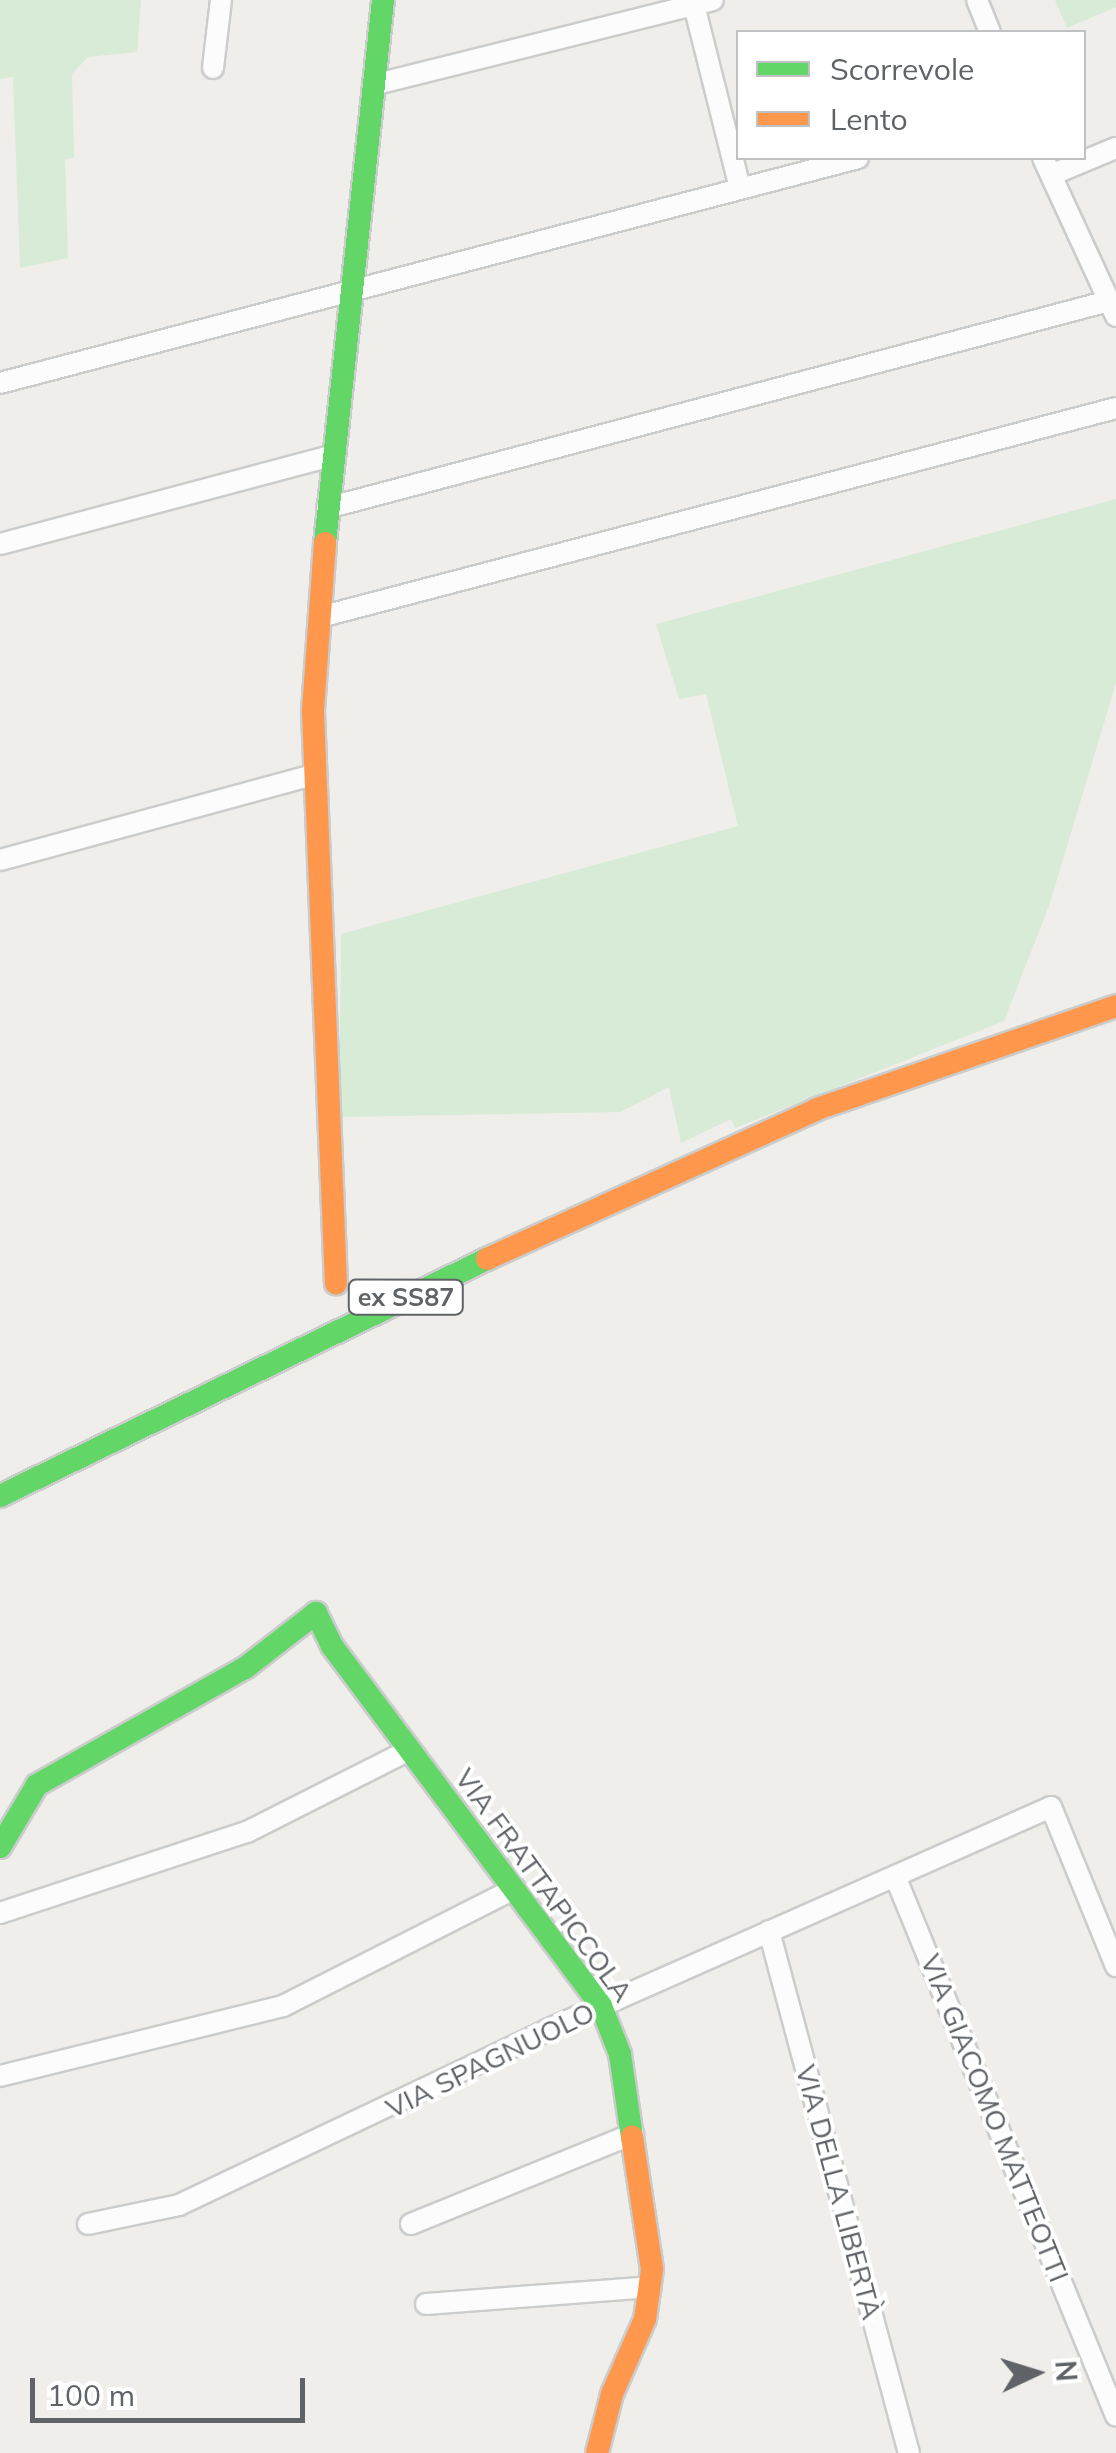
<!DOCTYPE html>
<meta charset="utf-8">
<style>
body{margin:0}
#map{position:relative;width:1116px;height:2453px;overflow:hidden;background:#efeeea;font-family:Mulish,sans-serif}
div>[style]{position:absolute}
.green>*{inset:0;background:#d8ebd6}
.roads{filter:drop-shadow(2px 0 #cbcccc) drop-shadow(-2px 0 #cbcccc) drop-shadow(0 2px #cbcccc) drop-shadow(0 -2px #cbcccc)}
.street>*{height:20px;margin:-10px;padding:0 10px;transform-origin:10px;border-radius:10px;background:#fdfcfc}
.fast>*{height:22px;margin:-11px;padding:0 11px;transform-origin:11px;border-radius:11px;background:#63d668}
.slow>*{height:22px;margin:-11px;padding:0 11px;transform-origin:11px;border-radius:11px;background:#ff974d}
span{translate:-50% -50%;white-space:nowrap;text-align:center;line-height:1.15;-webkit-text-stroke:8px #fff;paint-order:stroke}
.shield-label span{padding:2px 8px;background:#fff;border:2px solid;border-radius:8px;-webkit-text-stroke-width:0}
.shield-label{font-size:25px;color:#5f6368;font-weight:700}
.street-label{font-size:28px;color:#5f6368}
.legend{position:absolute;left:736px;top:30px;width:350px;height:130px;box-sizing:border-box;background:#fff;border:2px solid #bfc1c3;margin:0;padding:12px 18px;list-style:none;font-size:30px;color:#5f6368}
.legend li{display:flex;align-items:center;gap:20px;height:50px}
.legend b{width:50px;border:2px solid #bfc1c3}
.north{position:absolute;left:986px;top:2323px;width:100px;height:100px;-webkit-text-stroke:8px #fff;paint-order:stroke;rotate:86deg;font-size:28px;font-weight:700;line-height:40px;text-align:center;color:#5f6368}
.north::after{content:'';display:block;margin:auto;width:35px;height:45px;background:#5f6368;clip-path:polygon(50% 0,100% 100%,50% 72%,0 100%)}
.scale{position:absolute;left:30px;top:2378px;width:275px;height:45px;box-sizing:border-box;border:5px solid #5f6368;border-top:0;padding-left:12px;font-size:30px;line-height:35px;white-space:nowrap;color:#5f6368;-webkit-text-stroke:8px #fff;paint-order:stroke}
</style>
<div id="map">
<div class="green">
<div style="clip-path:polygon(0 0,141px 0,137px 52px,88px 57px,72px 74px,74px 158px,65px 159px,68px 258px,20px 268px,13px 77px,0 79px)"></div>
<div style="clip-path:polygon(1055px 0,1116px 0,1116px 7px,1067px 28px)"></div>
<div style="clip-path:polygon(1116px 499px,1116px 683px,1049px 906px,1004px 1021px,735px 1128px,731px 1119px,681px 1143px,669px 1087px,620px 1112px,339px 1117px,341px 934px,738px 826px,706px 694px,679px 699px,656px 624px)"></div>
</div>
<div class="roads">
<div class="street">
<div style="left:977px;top:0;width:35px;rotate:68deg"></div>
<div style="left:694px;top:5px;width:189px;rotate:75.9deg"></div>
<div style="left:213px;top:68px;width:68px;rotate:-83.3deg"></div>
<div style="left:373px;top:85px;width:350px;rotate:-14deg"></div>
<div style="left:1043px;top:158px;width:174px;rotate:65.2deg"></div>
<div style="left:1051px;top:175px;width:70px;rotate:-22.6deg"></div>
<div style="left:0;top:383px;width:887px;rotate:-14.69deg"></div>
<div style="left:327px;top:508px;width:809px;rotate:-14.83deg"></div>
<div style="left:0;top:544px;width:342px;rotate:-14.9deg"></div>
<div style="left:320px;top:617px;width:823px;rotate:-14.71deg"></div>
<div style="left:0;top:860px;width:328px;rotate:-15.2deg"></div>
<div style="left:895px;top:1876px;width:583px;rotate:67.74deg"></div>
<div style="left:0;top:1913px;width:260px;rotate:-18.2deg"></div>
<div style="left:247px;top:1832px;width:182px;rotate:-26.8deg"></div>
<div style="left:769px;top:1931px;width:540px;rotate:74.99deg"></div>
<div style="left:0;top:2076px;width:292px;rotate:-13.9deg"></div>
<div style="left:283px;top:2006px;width:259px;rotate:-26.9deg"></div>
<div style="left:88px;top:2224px;width:93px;rotate:-11.8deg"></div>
<div style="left:179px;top:2205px;width:407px;rotate:-25.4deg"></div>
<div style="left:547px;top:2030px;width:551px;rotate:-23.87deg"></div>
<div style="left:1051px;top:1807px;width:172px;rotate:67.8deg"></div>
<div style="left:411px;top:2224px;width:240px;rotate:-22.1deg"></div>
<div style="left:426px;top:2304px;width:225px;rotate:-4.3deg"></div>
</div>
<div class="fast">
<div style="left:325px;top:543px;width:546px;rotate:-83.9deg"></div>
<div style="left:0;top:1496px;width:542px;rotate:-25.95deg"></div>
<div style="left:0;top:1847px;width:72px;rotate:-59.2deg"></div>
<div style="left:37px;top:1785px;width:239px;rotate:-29.4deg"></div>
<div style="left:245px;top:1668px;width:90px;rotate:-37.8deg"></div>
<div style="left:316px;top:1613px;width:37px;rotate:64deg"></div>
<div style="left:332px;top:1646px;width:449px;rotate:53.2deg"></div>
<div style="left:601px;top:2006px;width:52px;rotate:68.4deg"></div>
<div style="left:620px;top:2054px;width:84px;rotate:81.8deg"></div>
</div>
<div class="slow">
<div style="left:325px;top:543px;width:169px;rotate:94.1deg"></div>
<div style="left:313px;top:712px;width:572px;rotate:87.7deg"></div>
<div style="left:487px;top:1259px;width:362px;rotate:-24.4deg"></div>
<div style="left:817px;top:1109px;width:316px;rotate:-19deg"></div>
<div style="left:597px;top:2453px;width:61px;rotate:-75.7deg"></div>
<div style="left:612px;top:2394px;width:82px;rotate:-66.3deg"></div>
<div style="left:645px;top:2319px;width:50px;rotate:-82deg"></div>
<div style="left:652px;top:2269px;width:134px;rotate:-98.6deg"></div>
</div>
</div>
<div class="shield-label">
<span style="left:406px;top:1297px">ex SS87</span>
</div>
<div class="street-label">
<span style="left:544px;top:1885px;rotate:54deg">VIA FRATTAPICCOLA</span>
<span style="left:490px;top:2060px;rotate:-26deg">VIA SPAGNUOLO</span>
<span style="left:995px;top:2118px;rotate:68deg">VIA GIACOMO MATTEOTTI</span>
<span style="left:839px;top:2192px;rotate:75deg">VIA DELLA LIBERTÀ</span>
</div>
<ul class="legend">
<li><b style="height:12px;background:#63d668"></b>Scorrevole</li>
<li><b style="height:12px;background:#ff974d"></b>Lento</li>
</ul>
<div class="north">N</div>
<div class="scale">100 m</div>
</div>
